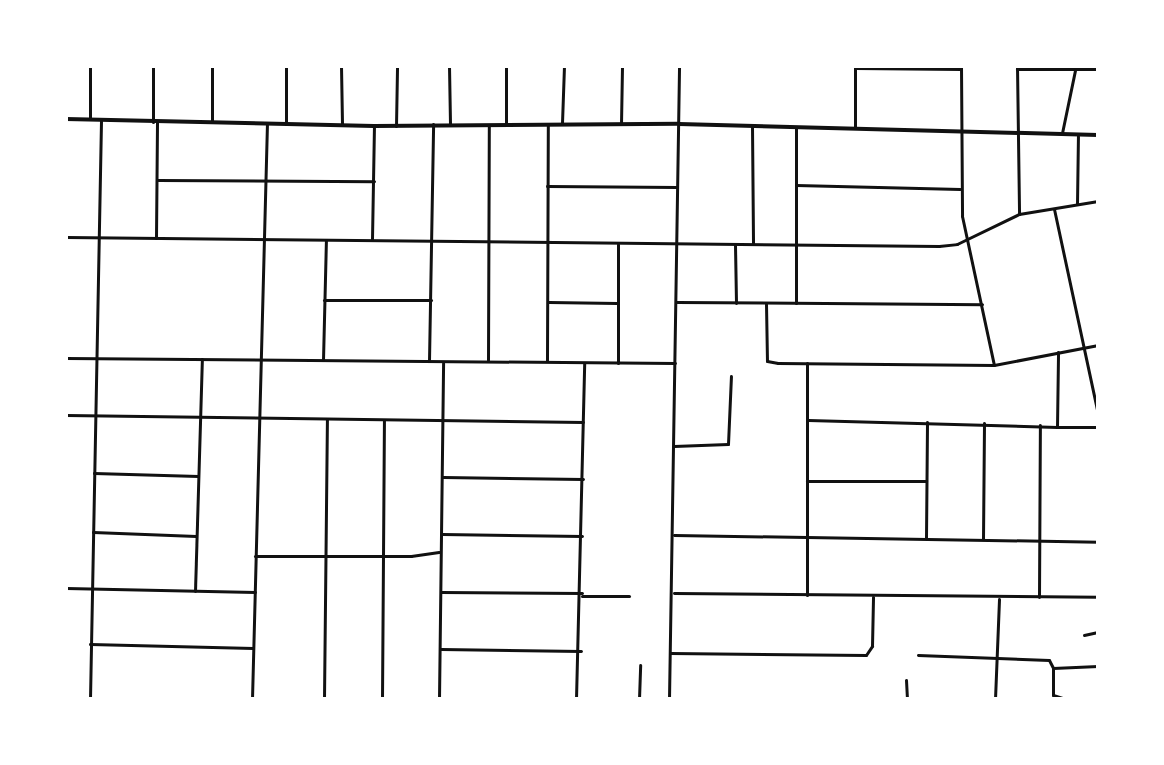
<!DOCTYPE html>
<style>
body{margin:0}
#map{position:relative;width:1164px;height:765px;overflow:hidden;background:#fff;font-family:"Noto Serif",serif}
div>[style]{position:absolute}
.minor>*{height:3px;margin:-1.5px;padding:0 1.5px;transform-origin:1.5px;border-radius:1.5px;background:#111}
.tertiary>*{height:4px;margin:-2px;padding:0 2px;transform-origin:2px;border-radius:2px;background:#111}
span{translate:-50% -50%;white-space:nowrap;text-align:center;line-height:1.15;-webkit-text-stroke:8px #fff;paint-order:stroke}
.frame{position:absolute;inset:0;border:68px solid #fff;pointer-events:none}
</style>
<div id="map">
<div class="minor">
<div style="left:212px;top:66px;width:56px;rotate:90deg"></div>
<div style="left:341px;top:66px;width:58px;rotate:89deg"></div>
<div style="left:449px;top:66px;width:59px;rotate:89deg"></div>
<div style="left:855px;top:66px;width:62px;rotate:90deg"></div>
<div style="left:961px;top:66px;width:150px;rotate:89.6deg"></div>
<div style="left:962px;top:216px;width:152px;rotate:77.9deg"></div>
<div style="left:1017px;top:66px;width:148px;rotate:89.2deg"></div>
<div style="left:855px;top:68px;width:106px;rotate:0.5deg"></div>
<div style="left:1017px;top:69px;width:81px"></div>
<div style="left:90px;top:118px;width:52px;rotate:-90deg"></div>
<div style="left:153px;top:122px;width:56px;rotate:-90deg"></div>
<div style="left:286px;top:123px;width:57px;rotate:-90deg"></div>
<div style="left:562px;top:123px;width:57px;rotate:-88deg"></div>
<div style="left:621px;top:124px;width:58px;rotate:-89deg"></div>
<div style="left:506px;top:125px;width:59px;rotate:-90deg"></div>
<div style="left:396px;top:126px;width:60px;rotate:-89deg"></div>
<div style="left:752px;top:126px;width:118px;rotate:89.5deg"></div>
<div style="left:796px;top:127px;width:176px;rotate:90deg"></div>
<div style="left:1062px;top:133px;width:64px;rotate:-78.3deg"></div>
<div style="left:158px;top:180px;width:216px;rotate:0.3deg"></div>
<div style="left:796px;top:185px;width:164px;rotate:1.4deg"></div>
<div style="left:547px;top:186px;width:130px;rotate:0.4deg"></div>
<div style="left:1077px;top:204px;width:68px;rotate:-89.2deg"></div>
<div style="left:1054px;top:209px;width:211px;rotate:77.9deg"></div>
<div style="left:66px;top:237px;width:873px;rotate:0.59deg"></div>
<div style="left:939px;top:246px;width:18px;rotate:-6deg"></div>
<div style="left:957px;top:244px;width:69px;rotate:-25.8deg"></div>
<div style="left:1019px;top:214px;width:80px;rotate:-9.3deg"></div>
<div style="left:156px;top:238px;width:117px;rotate:-89.5deg"></div>
<div style="left:372px;top:239px;width:112px;rotate:-89deg"></div>
<div style="left:618px;top:244px;width:119px;rotate:90deg"></div>
<div style="left:735px;top:245px;width:58px;rotate:89deg"></div>
<div style="left:324px;top:300px;width:107px"></div>
<div style="left:549px;top:302px;width:68px;rotate:0.8deg"></div>
<div style="left:677px;top:302px;width:305px;rotate:0.4deg"></div>
<div style="left:766px;top:304px;width:57px;rotate:89deg"></div>
<div style="left:767px;top:361px;width:11px;rotate:10deg"></div>
<div style="left:778px;top:363px;width:216px;rotate:0.5deg"></div>
<div style="left:994px;top:365px;width:106px;rotate:-10.9deg"></div>
<div style="left:66px;top:358px;width:609px;rotate:0.47deg"></div>
<div style="left:323px;top:360px;width:120px;rotate:-88.6deg"></div>
<div style="left:488px;top:360px;width:234px;rotate:-89.8deg"></div>
<div style="left:429px;top:361px;width:237px;rotate:-89deg"></div>
<div style="left:547px;top:361px;width:236px;rotate:-89.8deg"></div>
<div style="left:66px;top:415px;width:517px;rotate:0.78deg"></div>
<div style="left:808px;top:420px;width:249px;rotate:1.6deg"></div>
<div style="left:1057px;top:427px;width:75px;rotate:-89.2deg"></div>
<div style="left:1057px;top:427px;width:41px"></div>
<div style="left:674px;top:446px;width:54px;rotate:-2.1deg"></div>
<div style="left:728px;top:444px;width:68px;rotate:-87.5deg"></div>
<div style="left:94px;top:473px;width:104px;rotate:1.7deg"></div>
<div style="left:443px;top:477px;width:140px;rotate:0.8deg"></div>
<div style="left:807px;top:481px;width:119px"></div>
<div style="left:93px;top:532px;width:103px;rotate:2.2deg"></div>
<div style="left:442px;top:534px;width:140px;rotate:0.8deg"></div>
<div style="left:674px;top:535px;width:424px;rotate:0.9deg"></div>
<div style="left:926px;top:538px;width:116px;rotate:-89.5deg"></div>
<div style="left:983px;top:539px;width:116px;rotate:-89.5deg"></div>
<div style="left:1097px;top:542px;width:72px;rotate:-89.2deg"></div>
<div style="left:255px;top:556px;width:156px"></div>
<div style="left:411px;top:556px;width:28px;rotate:-8deg"></div>
<div style="left:66px;top:588px;width:189px;rotate:1.2deg"></div>
<div style="left:195px;top:591px;width:232px;rotate:-88.3deg"></div>
<div style="left:441px;top:592px;width:141px;rotate:0.4deg"></div>
<div style="left:674px;top:593px;width:424px;rotate:0.5deg"></div>
<div style="left:807px;top:595px;width:232px;rotate:-90deg"></div>
<div style="left:582px;top:596px;width:47px"></div>
<div style="left:1039px;top:597px;width:172px;rotate:-89.7deg"></div>
<div style="left:1084px;top:635px;width:14px;rotate:-12deg"></div>
<div style="left:90px;top:644px;width:163px;rotate:1.4deg"></div>
<div style="left:441px;top:649px;width:140px;rotate:0.8deg"></div>
<div style="left:670px;top:653px;width:196px;rotate:0.6deg"></div>
<div style="left:866px;top:655px;width:11px;rotate:-56deg"></div>
<div style="left:872px;top:646px;width:49px;rotate:-88.8deg"></div>
<div style="left:918px;top:655px;width:131px;rotate:2.2deg"></div>
<div style="left:1049px;top:660px;width:9px;rotate:63deg"></div>
<div style="left:1053px;top:668px;width:45px;rotate:-2.5deg"></div>
<div style="left:1053px;top:668px;width:27px;rotate:90deg"></div>
<div style="left:1053px;top:695px;width:13px;rotate:18deg"></div>
<div style="left:906px;top:680px;width:19px;rotate:87deg"></div>
<div style="left:90px;top:699px;width:579px;rotate:-88.91deg"></div>
<div style="left:252px;top:699px;width:576px;rotate:-88.51deg"></div>
<div style="left:324px;top:699px;width:280px;rotate:-89.4deg"></div>
<div style="left:382px;top:699px;width:279px;rotate:-89.6deg"></div>
<div style="left:439px;top:699px;width:336px;rotate:-89.3deg"></div>
<div style="left:576px;top:699px;width:336px;rotate:-88.6deg"></div>
<div style="left:639px;top:699px;width:34px;rotate:-88deg"></div>
<div style="left:669px;top:699px;width:633px;rotate:-89.09deg"></div>
<div style="left:995px;top:699px;width:100px;rotate:-87.7deg"></div>
</div>
<div class="tertiary">
<div style="left:66px;top:119px;width:308px;rotate:1.3deg"></div>
<div style="left:374px;top:126px;width:305px;rotate:-0.4deg"></div>
<div style="left:679px;top:124px;width:419px;rotate:1.5deg"></div>
</div>
<div class="frame"></div>
</div>
